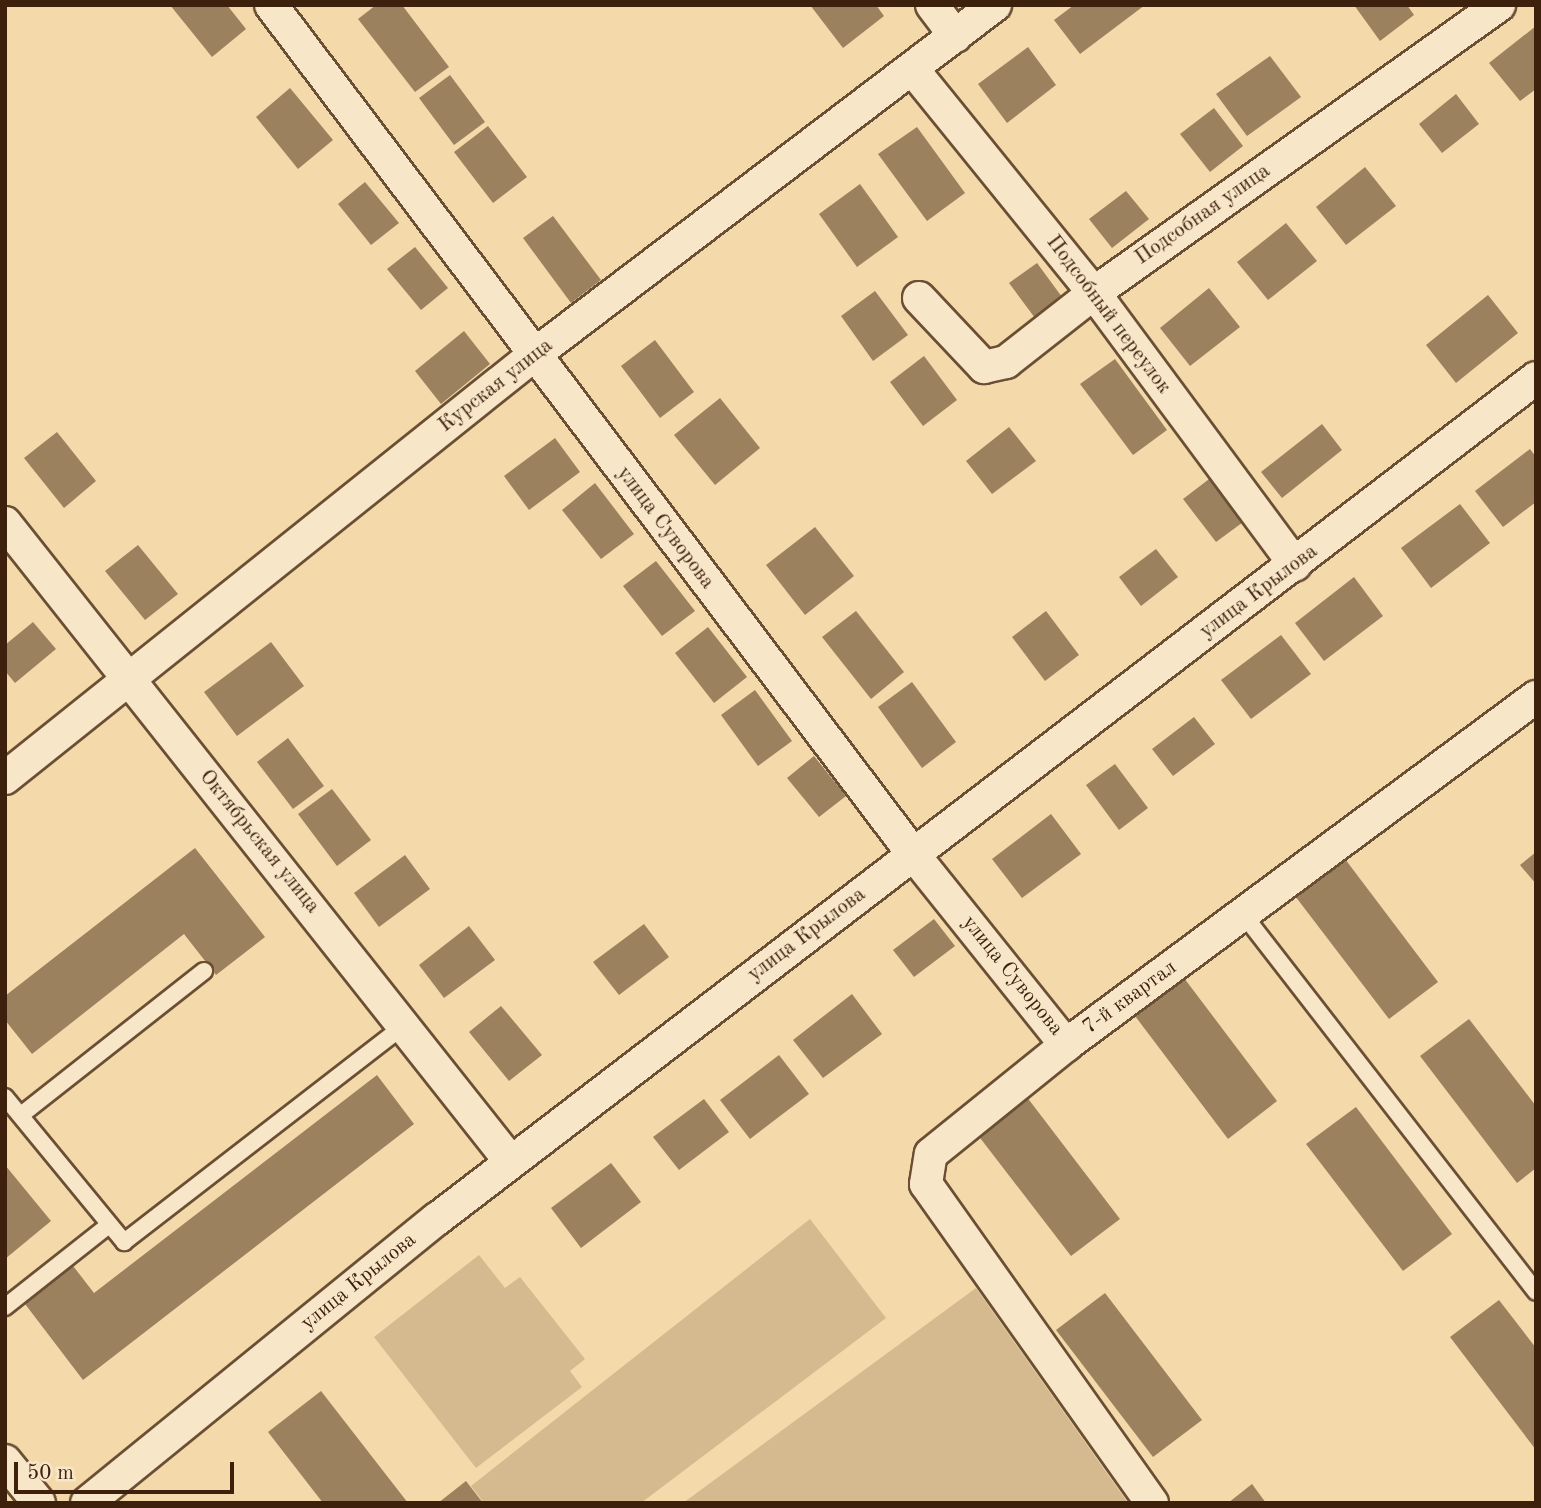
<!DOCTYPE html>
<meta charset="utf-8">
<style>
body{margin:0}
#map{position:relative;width:1541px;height:1508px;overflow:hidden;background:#f4d9aa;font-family:"Old Standard TT",serif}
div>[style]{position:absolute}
.green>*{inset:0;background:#d5ba8f}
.building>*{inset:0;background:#9c815f}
.roads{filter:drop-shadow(2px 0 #6b4f34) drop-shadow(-2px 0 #6b4f34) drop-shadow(0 2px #6b4f34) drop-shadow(0 -2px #6b4f34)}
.service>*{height:16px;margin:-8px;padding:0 8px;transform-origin:8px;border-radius:8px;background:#f8e6c8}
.minor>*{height:32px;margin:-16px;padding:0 16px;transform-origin:16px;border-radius:16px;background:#f8e6c8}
span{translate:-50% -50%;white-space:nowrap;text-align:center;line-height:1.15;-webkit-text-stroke:7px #f8e6c8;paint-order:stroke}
.street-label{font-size:21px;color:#3d210d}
.frame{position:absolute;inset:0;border:7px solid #3d210d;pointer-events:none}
.scale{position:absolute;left:14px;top:1462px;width:220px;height:32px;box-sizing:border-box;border:4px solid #3d210d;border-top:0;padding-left:9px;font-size:21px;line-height:24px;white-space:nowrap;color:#3d210d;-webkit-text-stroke:5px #f8e6c8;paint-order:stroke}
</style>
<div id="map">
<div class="green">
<div style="clip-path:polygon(810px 1219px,886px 1318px,641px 1503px,484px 1503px,471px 1486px)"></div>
<div style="clip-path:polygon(479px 1255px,505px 1288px,520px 1277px,585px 1359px,570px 1371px,582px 1387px,476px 1468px,374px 1337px)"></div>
<div style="clip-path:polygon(976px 1288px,1128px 1503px,683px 1503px)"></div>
</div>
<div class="building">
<div style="clip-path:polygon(170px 5px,227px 5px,246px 29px,212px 57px)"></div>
<div style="clip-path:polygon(376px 5px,402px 5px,449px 67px,415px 92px,358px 19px)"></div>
<div style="clip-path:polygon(810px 5px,876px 5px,884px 16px,843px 48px)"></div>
<div style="clip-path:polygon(1074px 5px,1145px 5px,1080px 54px,1054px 20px)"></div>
<div style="clip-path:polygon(1354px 5px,1407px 5px,1414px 15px,1380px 41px)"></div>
<div style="clip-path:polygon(1536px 26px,1536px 89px,1520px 101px,1489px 63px)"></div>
<div style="clip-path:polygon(1028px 47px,1056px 85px,1007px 123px,978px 84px)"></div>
<div style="clip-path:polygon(1270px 56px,1301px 97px,1247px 136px,1216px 94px)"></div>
<div style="clip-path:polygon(450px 75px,485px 122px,454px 145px,419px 98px)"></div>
<div style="clip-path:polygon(290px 88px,333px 140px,298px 169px,256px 117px)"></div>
<div style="clip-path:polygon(1456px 94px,1479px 124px,1442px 153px,1419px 124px)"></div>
<div style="clip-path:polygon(1214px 108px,1243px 146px,1210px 172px,1180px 134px)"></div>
<div style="clip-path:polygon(488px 126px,527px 177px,493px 203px,454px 152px)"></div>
<div style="clip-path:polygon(917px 127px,965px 193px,927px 221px,878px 154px)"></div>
<div style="clip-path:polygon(1365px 167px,1396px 206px,1346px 245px,1316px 207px)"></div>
<div style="clip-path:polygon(365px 182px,399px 223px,371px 245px,338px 204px)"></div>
<div style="clip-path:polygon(860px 184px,898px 237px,857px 267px,819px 214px)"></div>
<div style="clip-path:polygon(1126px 191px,1149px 219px,1112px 248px,1089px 219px)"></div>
<div style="clip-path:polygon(553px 216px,601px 280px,571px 303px,523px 238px)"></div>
<div style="clip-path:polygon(1286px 223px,1317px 261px,1268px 300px,1237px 262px)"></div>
<div style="clip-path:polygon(415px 247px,448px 288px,421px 310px,387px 269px)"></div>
<div style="clip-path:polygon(1037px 263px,1062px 297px,1035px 318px,1009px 283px)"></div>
<div style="clip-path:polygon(1209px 288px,1240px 327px,1190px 366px,1160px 328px)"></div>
<div style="clip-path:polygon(875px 291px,908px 335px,873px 361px,841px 316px)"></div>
<div style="clip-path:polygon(1488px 295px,1518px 333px,1456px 383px,1426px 345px)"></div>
<div style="clip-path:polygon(464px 331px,490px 364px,441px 404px,415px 371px)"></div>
<div style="clip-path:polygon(655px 340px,694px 392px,660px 418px,621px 366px)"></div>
<div style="clip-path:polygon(924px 356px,957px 400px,923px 426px,890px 382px)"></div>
<div style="clip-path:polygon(1115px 359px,1167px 430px,1133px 455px,1080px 384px)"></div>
<div style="clip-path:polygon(720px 398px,760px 448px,715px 485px,674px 435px)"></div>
<div style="clip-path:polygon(1322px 424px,1342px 450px,1282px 498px,1261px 472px)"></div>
<div style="clip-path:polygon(1009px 427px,1036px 461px,992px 494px,966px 461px)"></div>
<div style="clip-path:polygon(57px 432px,96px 481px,64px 508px,24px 458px)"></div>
<div style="clip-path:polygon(555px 438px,580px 472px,529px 510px,504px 476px)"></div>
<div style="clip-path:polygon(1530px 449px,1536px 457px,1536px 502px,1503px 527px,1475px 491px)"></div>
<div style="clip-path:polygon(1217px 473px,1250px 517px,1216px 542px,1183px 499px)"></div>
<div style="clip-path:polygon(595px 483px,634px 534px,601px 559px,562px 510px)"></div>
<div style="clip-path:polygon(1460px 504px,1490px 543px,1431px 588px,1401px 548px)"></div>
<div style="clip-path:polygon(815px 527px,854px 576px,805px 615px,766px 565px)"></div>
<div style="clip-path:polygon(138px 545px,178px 594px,145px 620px,105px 571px)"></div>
<div style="clip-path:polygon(1156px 549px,1178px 577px,1141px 606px,1119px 577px)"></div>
<div style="clip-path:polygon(656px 561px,695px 611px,662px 636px,623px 586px)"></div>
<div style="clip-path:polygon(1354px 577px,1383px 616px,1324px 661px,1295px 623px)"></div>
<div style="clip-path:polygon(856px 611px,904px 672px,871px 699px,822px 637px)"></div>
<div style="clip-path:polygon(1046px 611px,1079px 655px,1045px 681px,1012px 637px)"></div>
<div style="clip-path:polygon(33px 622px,56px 649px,15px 683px,5px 671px,5px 645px)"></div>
<div style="clip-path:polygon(708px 627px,747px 677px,714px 703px,675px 653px)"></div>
<div style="clip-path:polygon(1281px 635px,1311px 674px,1251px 719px,1221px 680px)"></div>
<div style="clip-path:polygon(271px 642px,304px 686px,237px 736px,204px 692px)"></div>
<div style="clip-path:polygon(912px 682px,956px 742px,922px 768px,878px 707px)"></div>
<div style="clip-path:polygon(755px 690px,792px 741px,758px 766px,721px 715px)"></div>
<div style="clip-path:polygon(1194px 717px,1215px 744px,1173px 776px,1152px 749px)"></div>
<div style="clip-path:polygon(288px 738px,324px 786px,293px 809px,257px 762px)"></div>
<div style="clip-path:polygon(814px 756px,846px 796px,819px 817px,787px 778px)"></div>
<div style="clip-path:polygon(1115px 764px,1148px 808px,1119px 830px,1086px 785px)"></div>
<div style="clip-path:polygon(332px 789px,371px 840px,337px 866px,298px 814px)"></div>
<div style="clip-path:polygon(1051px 814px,1081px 854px,1022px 898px,992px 859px)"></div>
<div style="clip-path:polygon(195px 848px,265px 937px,216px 975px,184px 934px,32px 1054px,5px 1020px,5px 996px)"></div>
<div style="clip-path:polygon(1536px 852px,1536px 884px,1520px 865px)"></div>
<div style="clip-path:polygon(405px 855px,430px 889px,379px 927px,354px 893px)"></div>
<div style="clip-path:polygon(1342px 855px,1438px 982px,1389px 1019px,1292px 892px)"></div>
<div style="clip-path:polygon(934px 919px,955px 946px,914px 977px,893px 950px)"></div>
<div style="clip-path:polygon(644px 924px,669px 957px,619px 995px,593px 962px)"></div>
<div style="clip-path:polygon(469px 926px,495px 960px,444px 998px,419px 965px)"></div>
<div style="clip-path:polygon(1181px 974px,1277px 1101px,1228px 1139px,1132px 1012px)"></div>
<div style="clip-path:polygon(852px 994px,882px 1034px,823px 1078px,793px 1040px)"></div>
<div style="clip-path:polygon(501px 1006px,542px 1055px,509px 1081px,469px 1032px)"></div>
<div style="clip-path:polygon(1469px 1019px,1536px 1106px,1536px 1168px,1517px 1183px,1420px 1056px)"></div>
<div style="clip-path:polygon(779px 1055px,809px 1094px,750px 1139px,720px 1100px)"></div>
<div style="clip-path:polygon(377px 1075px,414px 1124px,83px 1380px,22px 1300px,70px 1262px,94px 1293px)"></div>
<div style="clip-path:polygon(1023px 1092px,1120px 1219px,1071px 1256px,974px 1130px)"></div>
<div style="clip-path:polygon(704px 1099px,729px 1132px,679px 1170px,653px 1137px)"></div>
<div style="clip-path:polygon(1356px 1107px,1452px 1234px,1403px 1271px,1306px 1144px)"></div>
<div style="clip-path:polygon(611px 1163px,641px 1202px,581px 1248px,551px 1208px)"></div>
<div style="clip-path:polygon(5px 1165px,51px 1221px,5px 1259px)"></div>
<div style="clip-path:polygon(1105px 1293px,1202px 1420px,1153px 1457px,1056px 1330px)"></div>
<div style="clip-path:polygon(1499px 1300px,1536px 1348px,1536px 1450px,1450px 1337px)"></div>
<div style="clip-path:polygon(321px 1391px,408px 1503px,323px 1503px,268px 1432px)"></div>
<div style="clip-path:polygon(466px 1481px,483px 1503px,438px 1503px)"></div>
<div style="clip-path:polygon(1252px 1484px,1266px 1503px,1228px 1503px)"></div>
</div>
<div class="roads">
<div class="service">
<div style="left:1243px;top:914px;width:478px;rotate:52.2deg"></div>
<div style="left:5px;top:1097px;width:188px;rotate:50.6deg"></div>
<div style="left:124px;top:1242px;width:355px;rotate:-37.7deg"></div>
<div style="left:21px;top:1115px;width:233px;rotate:-38.2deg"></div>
<div style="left:5px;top:1307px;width:132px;rotate:-38.3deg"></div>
</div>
<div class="minor">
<div style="left:271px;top:5px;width:1064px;rotate:52.9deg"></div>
<div style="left:913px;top:854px;width:245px;rotate:51.3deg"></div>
<div style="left:932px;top:5px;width:39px;rotate:53deg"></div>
<div style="left:914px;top:71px;width:286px;rotate:51deg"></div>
<div style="left:1094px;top:293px;width:338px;rotate:53.5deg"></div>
<div style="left:919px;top:298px;width:95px;rotate:46.7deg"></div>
<div style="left:984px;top:367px;width:23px;rotate:-13deg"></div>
<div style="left:1006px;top:362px;width:112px;rotate:-38.1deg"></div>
<div style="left:1094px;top:293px;width:497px;rotate:-35.4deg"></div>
<div style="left:5px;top:523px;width:815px;rotate:51.63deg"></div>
<div style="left:5px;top:778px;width:677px;rotate:-38.65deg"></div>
<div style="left:534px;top:355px;width:579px;rotate:-37.21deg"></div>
<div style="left:5px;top:1461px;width:54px;rotate:51deg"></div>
<div style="left:87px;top:1503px;width:451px;rotate:-39.1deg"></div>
<div style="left:437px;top:1219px;width:1384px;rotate:-37.42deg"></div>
<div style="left:1152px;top:1503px;width:391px;rotate:-125.3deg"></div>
<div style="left:926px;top:1184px;width:30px;rotate:-81deg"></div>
<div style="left:931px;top:1154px;width:174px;rotate:-38.9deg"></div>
<div style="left:1066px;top:1045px;width:585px;rotate:-36.52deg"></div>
</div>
</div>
<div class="street-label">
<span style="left:1203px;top:215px;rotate:-35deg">Подсобная улица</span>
<span style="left:1108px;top:315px;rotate:53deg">Подсобный переулок</span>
<span style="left:496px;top:386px;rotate:-38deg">Курская улица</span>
<span style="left:665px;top:528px;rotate:53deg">улица Суворова</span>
<span style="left:1259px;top:592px;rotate:-37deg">улица Крылова</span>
<span style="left:259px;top:842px;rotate:51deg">Октябрьская улица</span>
<span style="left:807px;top:935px;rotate:-37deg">улица Крылова</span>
<span style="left:1012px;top:976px;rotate:51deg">улица Суворова</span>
<span style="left:1130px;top:998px;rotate:-36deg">7-й квартал</span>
<span style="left:359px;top:1282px;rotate:-39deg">улица Крылова</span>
</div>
<div class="frame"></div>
<div class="scale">50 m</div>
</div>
